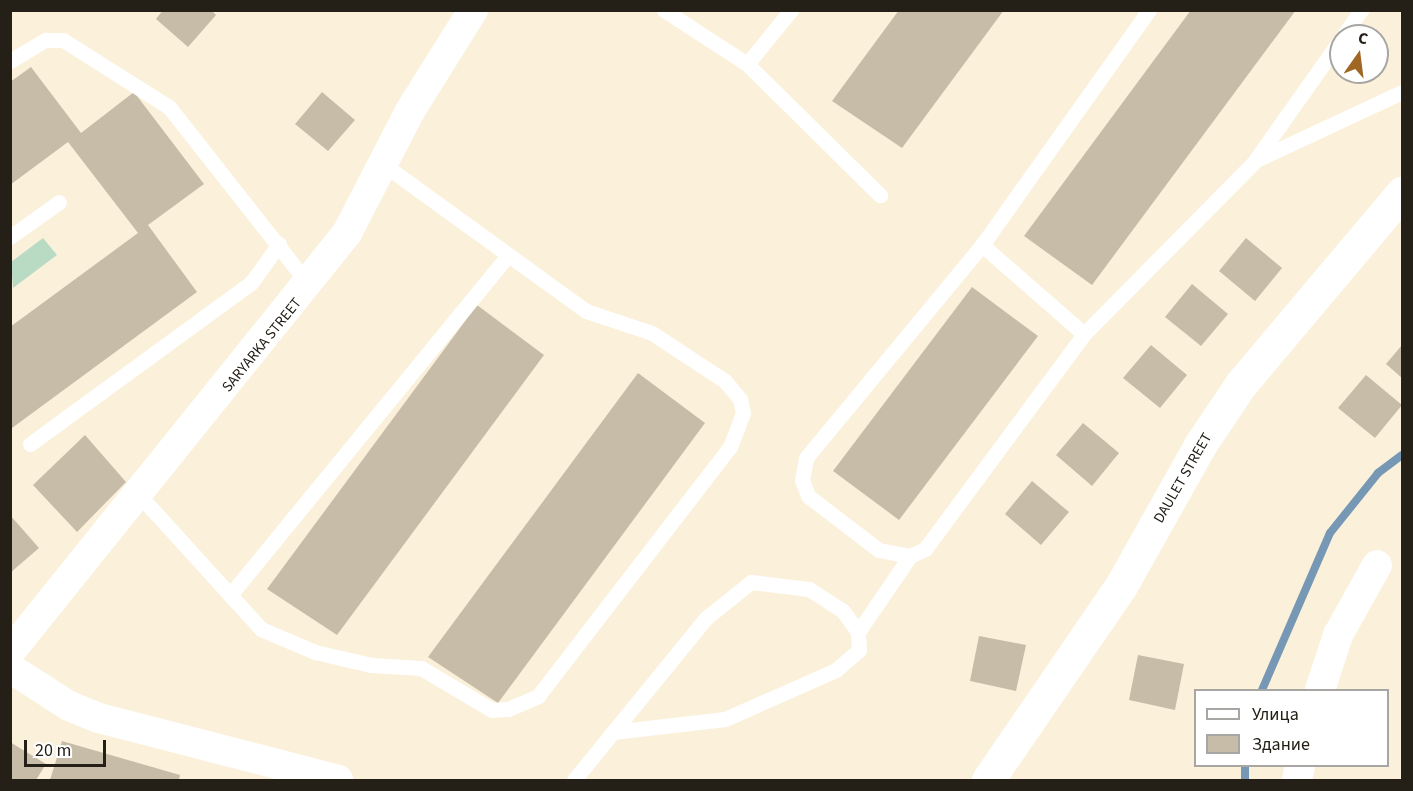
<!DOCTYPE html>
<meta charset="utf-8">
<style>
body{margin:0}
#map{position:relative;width:1413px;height:791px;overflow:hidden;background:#fbf1db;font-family:"Source Sans 3",sans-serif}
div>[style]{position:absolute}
.green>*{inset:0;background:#badbc3}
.stream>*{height:8px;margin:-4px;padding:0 4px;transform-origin:4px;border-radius:4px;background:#7798b5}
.building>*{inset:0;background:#c7bca8}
.lane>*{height:15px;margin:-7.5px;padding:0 7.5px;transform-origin:7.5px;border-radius:7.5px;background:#fff}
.street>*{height:30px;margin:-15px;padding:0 15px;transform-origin:15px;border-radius:15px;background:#fff}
.secondary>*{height:33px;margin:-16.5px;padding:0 16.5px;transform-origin:16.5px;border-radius:16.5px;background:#fff}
span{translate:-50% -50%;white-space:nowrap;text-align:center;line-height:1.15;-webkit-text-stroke:5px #fff;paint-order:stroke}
.street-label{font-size:15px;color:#242018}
.frame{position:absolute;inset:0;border:12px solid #242018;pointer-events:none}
.legend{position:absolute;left:1194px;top:689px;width:195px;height:78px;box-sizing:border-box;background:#fff;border:2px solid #a7a6a3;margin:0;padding:8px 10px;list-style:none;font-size:18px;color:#242018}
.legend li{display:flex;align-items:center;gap:12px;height:30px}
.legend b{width:30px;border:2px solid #a7a6a3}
.north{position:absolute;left:1329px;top:24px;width:60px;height:60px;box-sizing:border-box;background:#fff;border:2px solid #a7a6a3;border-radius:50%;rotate:14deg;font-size:16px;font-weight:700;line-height:24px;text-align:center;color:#242018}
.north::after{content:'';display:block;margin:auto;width:21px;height:27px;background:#9f6624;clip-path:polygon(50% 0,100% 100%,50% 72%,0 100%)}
.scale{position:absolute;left:24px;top:740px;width:82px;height:27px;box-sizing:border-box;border:3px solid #242018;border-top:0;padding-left:8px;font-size:18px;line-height:21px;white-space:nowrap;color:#242018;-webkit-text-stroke:4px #fff;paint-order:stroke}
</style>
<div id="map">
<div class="green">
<div style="clip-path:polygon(43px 238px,57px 255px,13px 288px,11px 262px)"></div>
</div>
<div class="stream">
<div style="left:1262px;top:690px;width:171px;rotate:-66.6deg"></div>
<div style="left:1330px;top:533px;width:77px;rotate:-51.3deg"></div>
<div style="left:1378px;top:473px;width:30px;rotate:-37deg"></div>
<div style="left:1245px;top:766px;width:14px;rotate:90deg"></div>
</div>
<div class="building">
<div style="clip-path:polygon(163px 10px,211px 10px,216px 15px,188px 47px,156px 19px)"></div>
<div style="clip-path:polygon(899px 10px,1004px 10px,902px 148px,832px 101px)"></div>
<div style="clip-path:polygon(1191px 10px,1296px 10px,1092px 285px,1024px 236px)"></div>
<div style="clip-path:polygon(31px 67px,81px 133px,134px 92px,204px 184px,148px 225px,197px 292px,12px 428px,10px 327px,138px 233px,68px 142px,10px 185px,10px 82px)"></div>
<div style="clip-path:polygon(322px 92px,355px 120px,328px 151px,295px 124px)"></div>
<div style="clip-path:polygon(1246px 238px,1282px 268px,1255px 301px,1219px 271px)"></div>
<div style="clip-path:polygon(1192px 284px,1228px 314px,1201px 346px,1165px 317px)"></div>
<div style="clip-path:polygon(972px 287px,1038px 336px,899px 520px,833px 471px)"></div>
<div style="clip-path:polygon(477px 305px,544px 355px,337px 635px,267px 589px)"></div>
<div style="clip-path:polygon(1151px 345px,1187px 375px,1160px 408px,1123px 378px)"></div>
<div style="clip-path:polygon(1402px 345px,1402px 378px,1386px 364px)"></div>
<div style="clip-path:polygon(638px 373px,705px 423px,498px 703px,428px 657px)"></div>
<div style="clip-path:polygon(1366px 375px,1402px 405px,1375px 438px,1338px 408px)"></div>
<div style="clip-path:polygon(1083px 423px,1119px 453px,1092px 486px,1056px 455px)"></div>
<div style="clip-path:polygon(85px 435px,126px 482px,77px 532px,33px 485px)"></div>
<div style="clip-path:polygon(1032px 481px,1069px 512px,1041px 545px,1005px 514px)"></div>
<div style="clip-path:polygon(10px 515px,39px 548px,10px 573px)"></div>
<div style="clip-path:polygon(979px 636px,1026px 645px,1016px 691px,970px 681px)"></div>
<div style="clip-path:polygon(1138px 655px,1184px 664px,1175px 710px,1129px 700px)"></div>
<div style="clip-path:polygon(62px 741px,180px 775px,179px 780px,50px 780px)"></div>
<div style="clip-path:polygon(10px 742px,46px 764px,36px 780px,10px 780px)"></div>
</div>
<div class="lane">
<div style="left:664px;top:10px;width:99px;rotate:33deg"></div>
<div style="left:747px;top:64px;width:187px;rotate:44.6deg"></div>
<div style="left:1149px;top:10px;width:288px;rotate:125.4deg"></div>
<div style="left:982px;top:245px;width:276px;rotate:129.6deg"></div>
<div style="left:806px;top:458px;width:22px;rotate:100deg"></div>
<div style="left:802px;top:480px;width:17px;rotate:69deg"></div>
<div style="left:808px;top:496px;width:89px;rotate:37.3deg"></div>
<div style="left:879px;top:550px;width:32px;rotate:11deg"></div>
<div style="left:910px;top:556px;width:17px;rotate:-25deg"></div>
<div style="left:925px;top:549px;width:267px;rotate:-53.5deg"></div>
<div style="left:1084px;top:334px;width:245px;rotate:-45.3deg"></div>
<div style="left:1256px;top:160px;width:161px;rotate:-25deg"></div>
<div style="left:1343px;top:36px;width:32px;rotate:-55deg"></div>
<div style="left:10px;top:61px;width:41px;rotate:-31deg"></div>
<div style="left:45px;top:40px;width:18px"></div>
<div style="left:63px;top:40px;width:125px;rotate:32.3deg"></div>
<div style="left:169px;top:107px;width:226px;rotate:51.8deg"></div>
<div style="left:747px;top:64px;width:70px;rotate:-50.8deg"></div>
<div style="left:1256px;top:159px;width:147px;rotate:-54.7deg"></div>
<div style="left:10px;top:237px;width:60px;rotate:-35.5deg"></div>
<div style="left:982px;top:245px;width:135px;rotate:41.1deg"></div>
<div style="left:30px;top:444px;width:273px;rotate:-36.1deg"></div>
<div style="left:251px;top:283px;width:48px;rotate:-54.3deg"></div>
<div style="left:141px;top:497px;width:178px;rotate:47.7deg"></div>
<div style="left:261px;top:629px;width:59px;rotate:23.1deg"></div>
<div style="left:315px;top:652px;width:57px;rotate:13.1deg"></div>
<div style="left:371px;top:665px;width:50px;rotate:3.4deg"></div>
<div style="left:421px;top:668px;width:82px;rotate:30.6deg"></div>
<div style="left:492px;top:710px;width:16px;rotate:-4deg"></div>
<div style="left:508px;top:709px;width:33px;rotate:-23deg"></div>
<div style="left:538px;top:696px;width:314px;rotate:-52.4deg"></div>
<div style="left:730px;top:447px;width:36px;rotate:-69deg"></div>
<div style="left:743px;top:413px;width:14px;rotate:-102deg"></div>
<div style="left:740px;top:399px;width:23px;rotate:-130deg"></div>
<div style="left:725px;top:381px;width:87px;rotate:-146.7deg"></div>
<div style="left:652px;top:333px;width:70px;rotate:-161.6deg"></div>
<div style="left:586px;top:311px;width:251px;rotate:-144.1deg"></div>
<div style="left:230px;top:595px;width:438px;rotate:-50.7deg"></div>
<div style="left:858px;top:632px;width:92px;rotate:-55.6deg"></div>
<div style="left:574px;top:780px;width:62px;rotate:-50.9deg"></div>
<div style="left:613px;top:732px;width:147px;rotate:-50.8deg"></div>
<div style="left:706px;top:618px;width:58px;rotate:-38.7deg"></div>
<div style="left:751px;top:582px;width:58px;rotate:6.9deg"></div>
<div style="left:809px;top:589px;width:40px;rotate:32.9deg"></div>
<div style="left:843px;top:611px;width:26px;rotate:54deg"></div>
<div style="left:858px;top:632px;width:18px;rotate:87deg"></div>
<div style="left:859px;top:650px;width:30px;rotate:139deg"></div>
<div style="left:836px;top:670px;width:121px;rotate:156.2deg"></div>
<div style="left:725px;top:719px;width:113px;rotate:173.4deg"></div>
</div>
<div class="street">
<div style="left:10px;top:652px;width:538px;rotate:-51.19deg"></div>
<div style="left:347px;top:233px;width:137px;rotate:-62.7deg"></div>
<div style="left:410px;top:111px;width:119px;rotate:-58deg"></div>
<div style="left:10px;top:668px;width:70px;rotate:32.8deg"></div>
<div style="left:69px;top:706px;width:32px;rotate:22deg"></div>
<div style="left:99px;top:718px;width:247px;rotate:14.5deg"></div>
<div style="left:1320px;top:690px;width:58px;rotate:-71.9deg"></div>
<div style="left:1338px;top:635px;width:80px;rotate:-60.9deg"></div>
<div style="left:1297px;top:780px;width:14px;rotate:-78deg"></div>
</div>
<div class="secondary">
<div style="left:988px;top:780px;width:235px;rotate:-55.6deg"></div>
<div style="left:1121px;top:586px;width:162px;rotate:-60.7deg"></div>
<div style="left:1200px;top:445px;width:73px;rotate:-56.1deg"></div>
<div style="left:1241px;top:384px;width:250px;rotate:-49.9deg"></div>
</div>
<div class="street-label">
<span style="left:262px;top:345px;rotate:-51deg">SARYARKA STREET</span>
<span style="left:1183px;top:478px;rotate:-60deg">DAULET STREET</span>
</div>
<div class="frame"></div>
<ul class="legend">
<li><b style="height:8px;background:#fff"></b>Улица</li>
<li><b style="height:16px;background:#c7bca8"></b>Здание</li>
</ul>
<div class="north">С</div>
<div class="scale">20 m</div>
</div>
